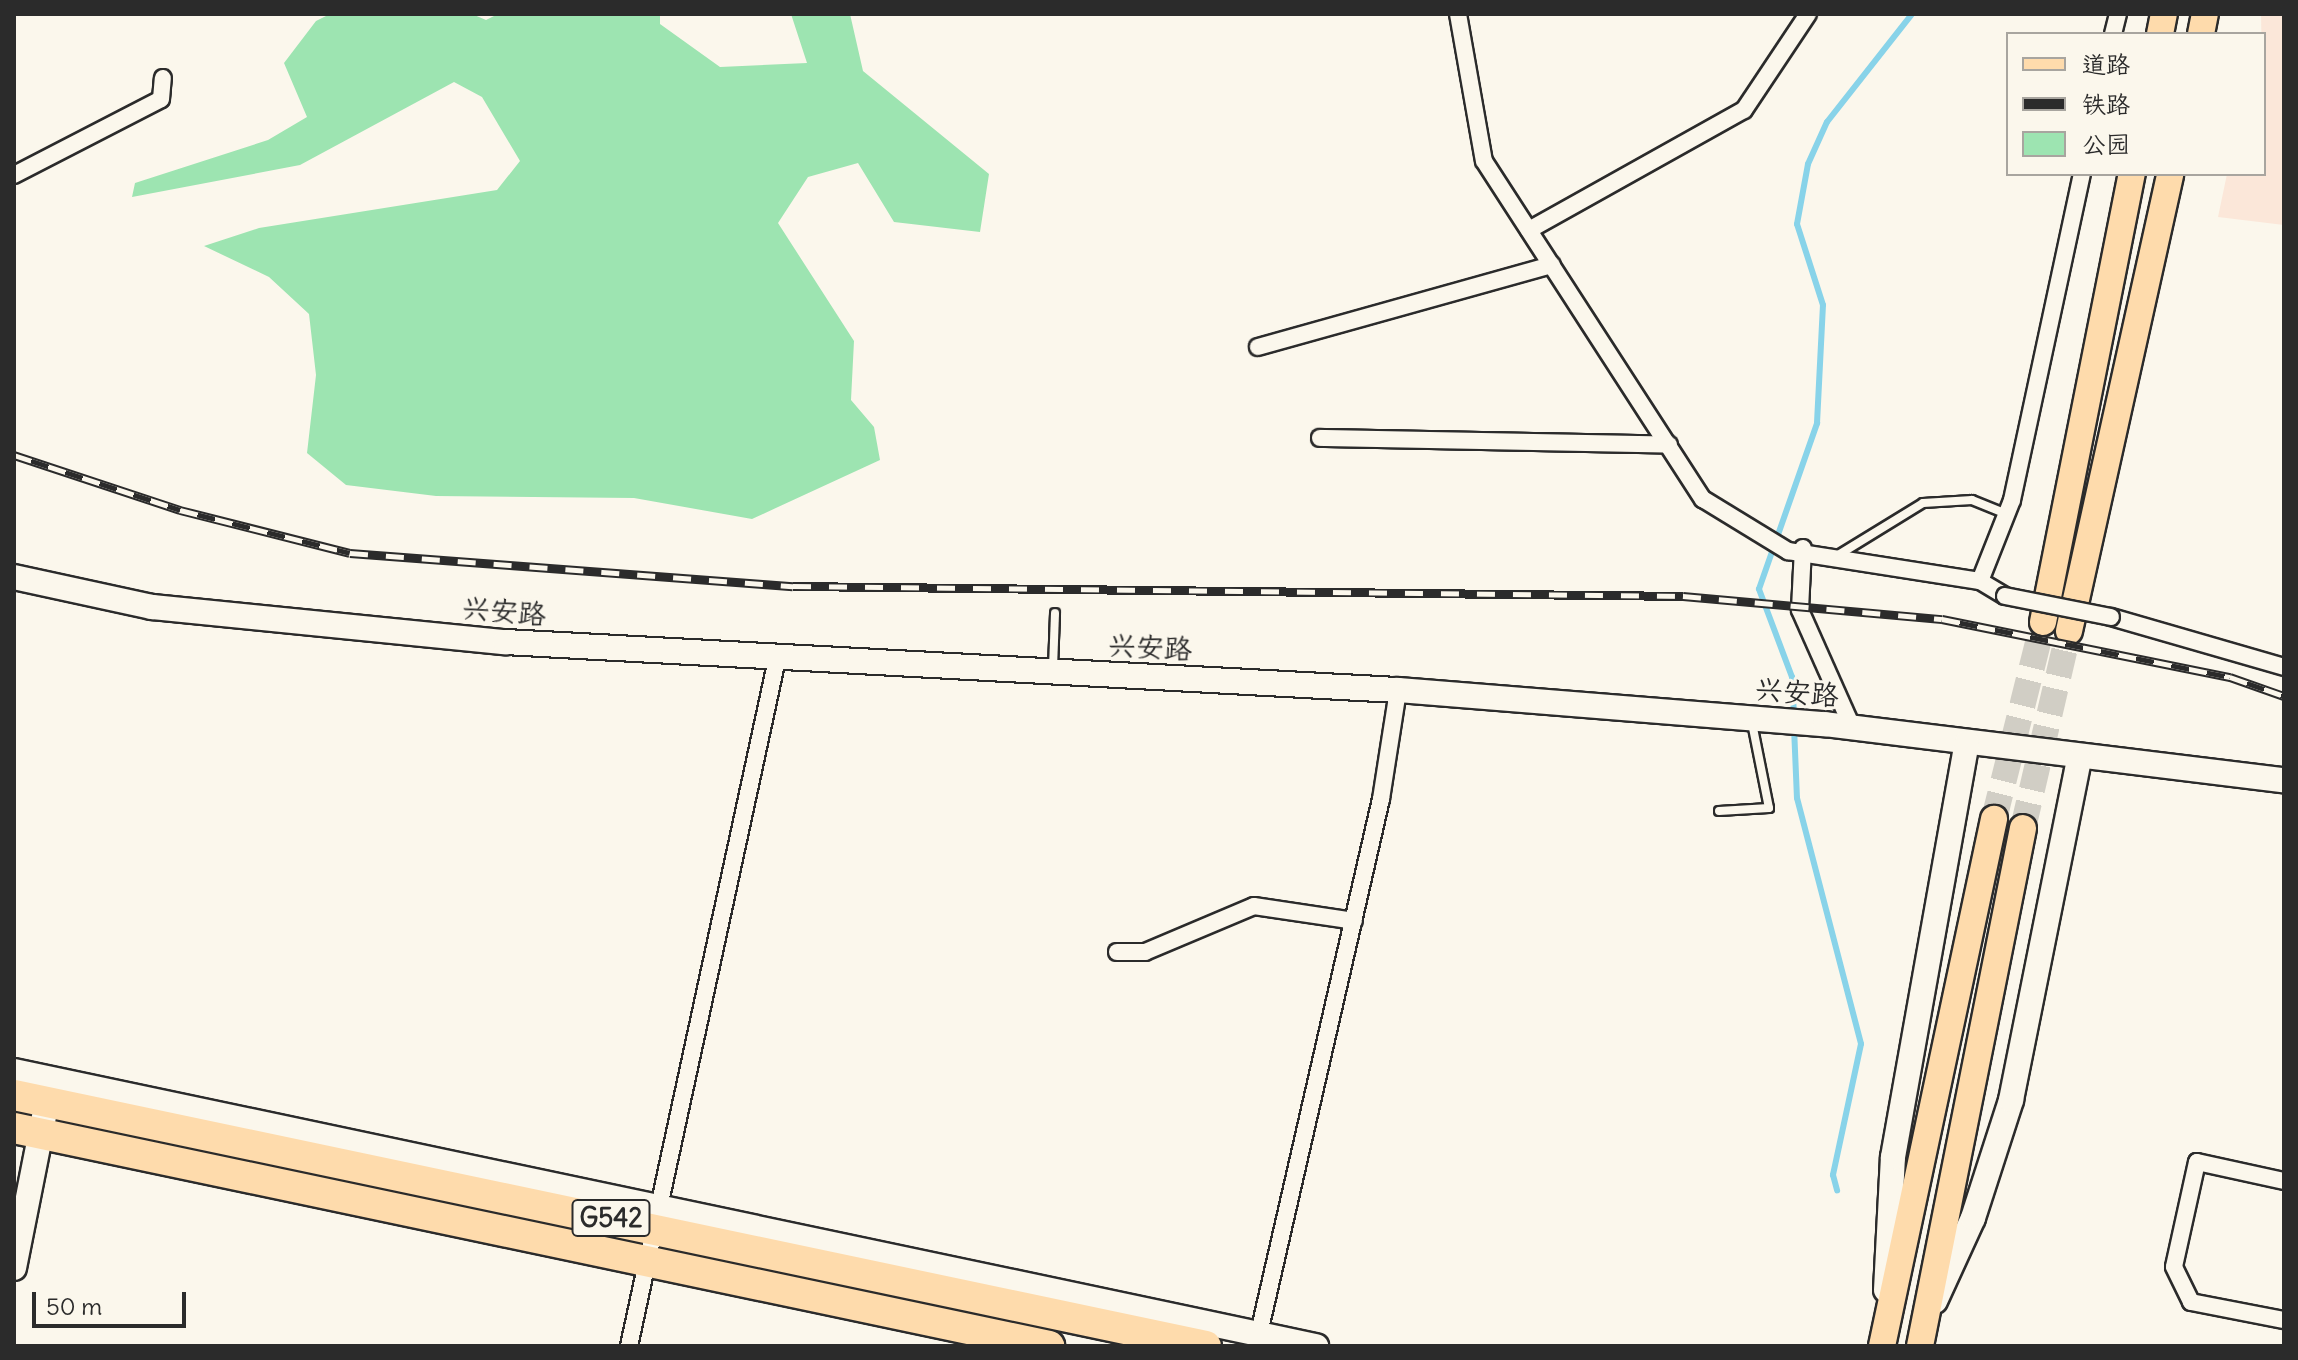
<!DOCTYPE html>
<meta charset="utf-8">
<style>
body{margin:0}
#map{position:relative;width:2298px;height:1360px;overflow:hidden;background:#fbf7ec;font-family:Delius,"LXGW WenKai TC",sans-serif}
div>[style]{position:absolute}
.built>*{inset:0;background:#fbe7d9}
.green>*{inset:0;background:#9de4b1}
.stream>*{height:6px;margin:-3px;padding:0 3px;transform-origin:3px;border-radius:3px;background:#88d3e9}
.primary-tunnel>*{height:26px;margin-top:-13px;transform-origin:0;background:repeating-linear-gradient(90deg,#d1cec5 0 26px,transparent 0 39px)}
.roads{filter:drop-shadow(2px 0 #2b2b2b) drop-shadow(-2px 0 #2b2b2b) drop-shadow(0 2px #2b2b2b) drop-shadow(0 -2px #2b2b2b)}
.lane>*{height:8px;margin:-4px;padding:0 4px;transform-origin:4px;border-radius:4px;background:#fbf7ec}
.street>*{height:16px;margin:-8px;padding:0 8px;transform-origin:8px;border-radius:8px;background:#fbf7ec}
.secondary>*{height:24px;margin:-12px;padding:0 12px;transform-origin:12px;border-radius:12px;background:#fbf7ec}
.primary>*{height:26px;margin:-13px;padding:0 13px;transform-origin:13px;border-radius:13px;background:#fedbac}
.highway>*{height:30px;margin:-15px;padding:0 15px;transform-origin:15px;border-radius:15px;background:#fedbac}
.rail>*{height:9px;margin-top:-4.5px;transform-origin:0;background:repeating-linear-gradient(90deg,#fbf7ec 0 18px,#2b2b2b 0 36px);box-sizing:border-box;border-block:2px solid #2b2b2b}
.bridges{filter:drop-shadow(2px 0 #2b2b2b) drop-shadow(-2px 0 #2b2b2b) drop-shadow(0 2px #2b2b2b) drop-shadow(0 -2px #2b2b2b)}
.street-bridge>*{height:16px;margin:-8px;padding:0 8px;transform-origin:8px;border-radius:8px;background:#fbf7ec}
span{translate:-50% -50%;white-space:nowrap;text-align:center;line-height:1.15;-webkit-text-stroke:6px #fbf7ec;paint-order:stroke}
.shield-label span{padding:2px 6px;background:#fbf7ec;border:2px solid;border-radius:6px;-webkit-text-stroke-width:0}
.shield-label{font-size:26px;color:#2b2b2b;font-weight:700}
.street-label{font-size:28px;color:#2b2b2b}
.frame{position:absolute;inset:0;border:16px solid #2b2b2b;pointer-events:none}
.legend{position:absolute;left:2006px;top:32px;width:260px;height:144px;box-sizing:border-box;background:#fbf7ec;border:2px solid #a8a59f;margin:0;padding:10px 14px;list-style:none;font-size:24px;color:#2b2b2b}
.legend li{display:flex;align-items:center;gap:16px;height:40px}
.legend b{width:40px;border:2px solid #a8a59f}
.scale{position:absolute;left:32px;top:1292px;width:154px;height:36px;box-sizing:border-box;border:4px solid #2b2b2b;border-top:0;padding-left:10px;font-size:24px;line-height:28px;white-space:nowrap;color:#2b2b2b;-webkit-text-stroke:6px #fbf7ec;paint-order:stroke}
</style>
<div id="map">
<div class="built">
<div style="clip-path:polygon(2261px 14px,2284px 14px,2284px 225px,2218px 217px,2227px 174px,2264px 174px)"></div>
</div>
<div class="green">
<div style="clip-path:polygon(330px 14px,472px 14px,486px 20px,498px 14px,660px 14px,660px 24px,720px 67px,807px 63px,791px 14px,850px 14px,863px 71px,989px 174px,980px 232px,894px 222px,858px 163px,808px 177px,778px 223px,854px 341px,851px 400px,874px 427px,880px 460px,752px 519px,634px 498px,436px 496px,346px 485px,307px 453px,316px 375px,309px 314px,269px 277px,204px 246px,259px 228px,497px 190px,520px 161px,482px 97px,454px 82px,300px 165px,132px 197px,135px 183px,268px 140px,307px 117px,284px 63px,316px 21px)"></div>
</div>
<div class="stream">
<div style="left:1794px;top:715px;width:38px;rotate:-93deg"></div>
<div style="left:1792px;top:677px;width:94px;rotate:-110.6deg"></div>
<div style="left:1759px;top:589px;width:176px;rotate:-70.7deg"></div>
<div style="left:1817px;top:423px;width:118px;rotate:-87.1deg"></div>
<div style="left:1823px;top:305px;width:85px;rotate:-107.8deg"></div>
<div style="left:1797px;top:224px;width:61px;rotate:-79.6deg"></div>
<div style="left:1808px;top:164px;width:46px;rotate:-65.7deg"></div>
<div style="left:1827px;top:122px;width:137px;rotate:-51.8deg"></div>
<div style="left:1794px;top:727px;width:71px;rotate:87.6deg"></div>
<div style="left:1797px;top:798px;width:254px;rotate:75.4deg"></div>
<div style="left:1861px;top:1044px;width:134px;rotate:102.1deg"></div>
<div style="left:1833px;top:1175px;width:16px;rotate:75deg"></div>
</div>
<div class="primary-tunnel">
<div style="left:1994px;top:819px;width:203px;rotate:-76deg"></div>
<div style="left:2023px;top:828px;width:202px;rotate:-76.9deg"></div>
</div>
<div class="roads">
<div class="lane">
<div style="left:1835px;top:557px;width:103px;rotate:-31.5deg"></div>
<div style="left:1923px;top:503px;width:49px;rotate:-3.5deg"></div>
<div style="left:1972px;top:500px;width:38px;rotate:22deg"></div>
<div style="left:1053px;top:668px;width:55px;rotate:-87.9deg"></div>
<div style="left:1719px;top:811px;width:50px;rotate:-3.4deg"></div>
<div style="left:1769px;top:808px;width:87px;rotate:-101.3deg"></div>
</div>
<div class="street">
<div style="left:1458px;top:14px;width:149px;rotate:80deg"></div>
<div style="left:1484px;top:161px;width:403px;rotate:57.1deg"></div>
<div style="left:1703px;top:499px;width:100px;rotate:31.5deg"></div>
<div style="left:1788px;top:551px;width:194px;rotate:8.9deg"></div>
<div style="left:1980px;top:581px;width:29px;rotate:31deg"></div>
<div style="left:2113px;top:34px;width:21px;rotate:-76deg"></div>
<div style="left:14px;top:175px;width:165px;rotate:-27.3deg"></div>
<div style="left:161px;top:99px;width:21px;rotate:-85deg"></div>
<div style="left:1529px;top:230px;width:246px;rotate:-29.2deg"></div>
<div style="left:1744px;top:110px;width:115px;rotate:-56.3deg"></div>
<div style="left:1258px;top:347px;width:305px;rotate:-15.6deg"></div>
<div style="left:1320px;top:438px;width:349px;rotate:1.1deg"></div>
<div style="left:1803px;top:548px;width:62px;rotate:92.8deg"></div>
<div style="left:1800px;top:610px;width:128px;rotate:66deg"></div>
<div style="left:1980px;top:581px;width:87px;rotate:-68.4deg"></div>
<div style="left:2012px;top:500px;width:333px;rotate:-77.9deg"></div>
<div style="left:2111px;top:617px;width:180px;rotate:16.1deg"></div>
<div style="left:1117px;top:952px;width:28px"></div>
<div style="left:1145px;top:952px;width:118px;rotate:-22.9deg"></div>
<div style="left:1254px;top:906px;width:101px;rotate:8.5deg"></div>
<div style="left:2284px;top:1181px;width:89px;rotate:-167.7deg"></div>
<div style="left:2197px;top:1162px;width:107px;rotate:102.4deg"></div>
<div style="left:2174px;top:1267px;width:39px;rotate:64deg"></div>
<div style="left:2191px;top:1302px;width:95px;rotate:11deg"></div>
<div style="left:629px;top:1346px;width:703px;rotate:-77.84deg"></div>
<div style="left:1256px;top:1346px;width:561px;rotate:-77.13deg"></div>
<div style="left:1381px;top:799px;width:110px;rotate:-81.1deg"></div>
</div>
<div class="secondary">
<div style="left:14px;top:577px;width:141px;rotate:12.3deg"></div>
<div style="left:152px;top:607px;width:355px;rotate:5.7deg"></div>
<div style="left:505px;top:642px;width:894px;rotate:3.08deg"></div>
<div style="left:1398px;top:690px;width:428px;rotate:4.6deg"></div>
<div style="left:1825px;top:724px;width:462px;rotate:7deg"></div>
<div style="left:14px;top:1071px;width:1331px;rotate:11.93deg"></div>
<div style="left:14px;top:1268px;width:169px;rotate:-78.8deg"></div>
<div style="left:1886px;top:1290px;width:133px;rotate:-87deg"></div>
<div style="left:1893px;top:1157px;width:421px;rotate:-79.9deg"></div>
<div style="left:1935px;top:1301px;width:91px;rotate:-65.4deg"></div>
<div style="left:1973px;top:1218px;width:124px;rotate:-72.1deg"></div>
<div style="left:2011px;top:1100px;width:347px;rotate:-78.7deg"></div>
</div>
<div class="primary">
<div style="left:2160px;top:34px;width:20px;rotate:-79deg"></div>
<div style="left:2201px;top:34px;width:20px;rotate:-79deg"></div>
<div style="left:2043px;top:622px;width:457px;rotate:-78.8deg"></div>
<div style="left:2069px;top:631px;width:468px;rotate:-77.5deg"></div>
<div style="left:1882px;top:1346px;width:539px;rotate:-78deg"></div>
<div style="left:1920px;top:1346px;width:528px;rotate:-78.75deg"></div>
</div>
<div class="highway">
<div style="left:14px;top:1095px;width:1218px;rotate:11.89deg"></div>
<div style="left:14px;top:1128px;width:1058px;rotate:11.89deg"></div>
</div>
</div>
<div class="rail">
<div style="left:14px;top:455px;width:175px;rotate:18.3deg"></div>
<div style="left:180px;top:510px;width:175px;rotate:14.2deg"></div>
<div style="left:350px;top:553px;width:444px;rotate:4.3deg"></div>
<div style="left:793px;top:586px;width:890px;rotate:0.64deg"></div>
<div style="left:1683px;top:596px;width:260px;rotate:5.1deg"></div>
<div style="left:1942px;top:619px;width:294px;rotate:11.4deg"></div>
<div style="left:2230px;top:677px;width:57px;rotate:19.4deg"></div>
</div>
<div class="bridges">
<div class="street-bridge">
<div style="left:2005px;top:596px;width:108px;rotate:11.2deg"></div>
</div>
</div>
<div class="shield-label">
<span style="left:611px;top:1218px">G542</span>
</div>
<div class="street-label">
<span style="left:504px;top:611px;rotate:5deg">兴安路</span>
<span style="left:1150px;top:647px;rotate:3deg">兴安路</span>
<span style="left:1797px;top:692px;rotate:5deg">兴安路</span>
</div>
<div class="frame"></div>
<ul class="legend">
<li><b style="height:10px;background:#fedbac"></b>道路</li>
<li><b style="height:10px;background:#2b2b2b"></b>铁路</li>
<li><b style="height:22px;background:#9de4b1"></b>公园</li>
</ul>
<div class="scale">50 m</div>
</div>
